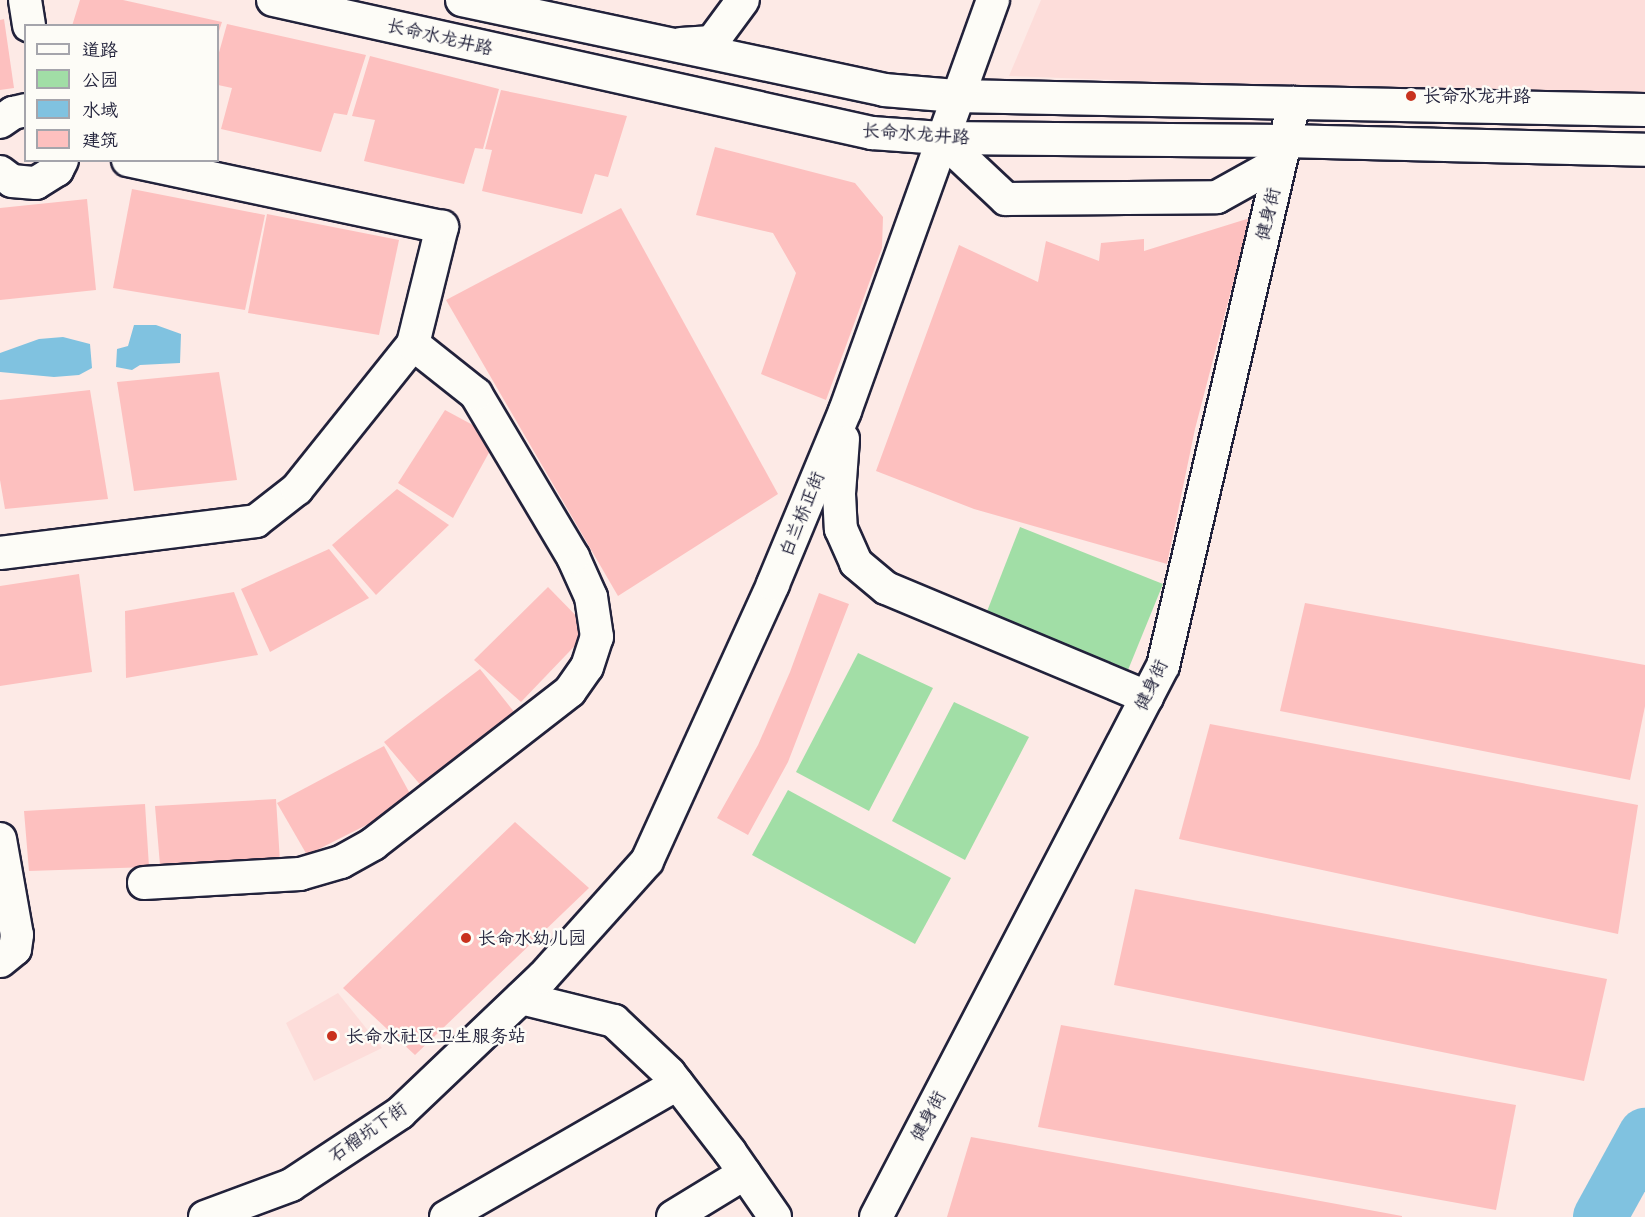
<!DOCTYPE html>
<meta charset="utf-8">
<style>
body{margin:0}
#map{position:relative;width:1645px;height:1217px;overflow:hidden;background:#fdeae6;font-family:Itim,"LXGW WenKai TC",sans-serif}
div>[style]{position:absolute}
.built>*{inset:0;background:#fdddda}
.green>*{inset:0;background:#a1dea6}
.water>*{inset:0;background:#80c2e0}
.river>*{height:54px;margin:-27px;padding:0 27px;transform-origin:27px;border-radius:27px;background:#80c2e0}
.building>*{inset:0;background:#fdc0bf}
.roads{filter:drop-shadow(2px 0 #22223b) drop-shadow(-2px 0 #22223b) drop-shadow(0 2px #22223b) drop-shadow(0 -2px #22223b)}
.minor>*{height:32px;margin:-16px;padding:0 16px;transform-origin:16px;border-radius:16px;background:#fdfcf7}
.dots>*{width:16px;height:16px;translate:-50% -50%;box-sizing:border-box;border:3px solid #fdfcf7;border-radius:50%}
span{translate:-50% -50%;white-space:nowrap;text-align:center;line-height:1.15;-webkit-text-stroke:5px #fdfcf7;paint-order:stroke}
.street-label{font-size:18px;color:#22223b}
.poi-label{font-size:18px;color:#22223b}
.left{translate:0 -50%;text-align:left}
.legend{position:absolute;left:24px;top:24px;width:195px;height:138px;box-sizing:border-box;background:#fdfcf7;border:2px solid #a5a5ac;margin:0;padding:8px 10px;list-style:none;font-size:18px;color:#22223b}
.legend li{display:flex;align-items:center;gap:12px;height:30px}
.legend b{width:30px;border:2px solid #a5a5ac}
</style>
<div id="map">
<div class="built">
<div style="clip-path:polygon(1041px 0,1645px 0,1645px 100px,1009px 76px)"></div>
<div style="clip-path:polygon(338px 993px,382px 1048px,314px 1081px,286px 1023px)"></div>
</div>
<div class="green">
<div style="clip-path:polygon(1020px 527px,1163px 584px,1128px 670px,986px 614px)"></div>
<div style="clip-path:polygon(858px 653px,933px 688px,869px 811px,796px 772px)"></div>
<div style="clip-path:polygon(954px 702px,1029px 737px,965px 860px,892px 821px)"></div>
<div style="clip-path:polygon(788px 790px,951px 878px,915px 944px,752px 855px)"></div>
</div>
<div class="water">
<div style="clip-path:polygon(134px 325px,156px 325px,181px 334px,180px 363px,140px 365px,132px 370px,116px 367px,117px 349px,128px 346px)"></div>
<div style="clip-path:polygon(63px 337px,90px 344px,92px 368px,79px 375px,54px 377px,0 372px,0 353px,39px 339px)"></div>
</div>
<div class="river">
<div style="left:1600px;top:1217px;width:94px;rotate:-61.2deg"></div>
</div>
<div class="building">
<div style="clip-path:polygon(80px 0,123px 0,222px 22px,218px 34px,218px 26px,72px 26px)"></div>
<div style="clip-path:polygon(4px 19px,14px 88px,0 90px,0 20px)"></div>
<div style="clip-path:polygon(227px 24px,366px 55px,347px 115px,334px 113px,321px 152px,221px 129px,232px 88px,218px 85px,218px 56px)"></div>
<div style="clip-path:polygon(370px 56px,499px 89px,483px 149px,475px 148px,464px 184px,364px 161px,375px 120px,352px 116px)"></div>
<div style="clip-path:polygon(501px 90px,627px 116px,608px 177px,595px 174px,582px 214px,482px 191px,492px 150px,485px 149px)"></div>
<div style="clip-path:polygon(715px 147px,855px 183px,883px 217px,882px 248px,826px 400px,761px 374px,796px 273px,773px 233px,696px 215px)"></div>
<div style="clip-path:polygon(132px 189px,265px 215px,245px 310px,113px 288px)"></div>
<div style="clip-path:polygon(87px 199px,96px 290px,0 300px,0 208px)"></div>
<div style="clip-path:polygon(621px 208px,778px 494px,618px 596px,446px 300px)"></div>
<div style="clip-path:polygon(267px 214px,399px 240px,379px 335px,248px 313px)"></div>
<div style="clip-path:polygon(1250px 218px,1195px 429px,1167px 564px,974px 509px,876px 471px,959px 245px,1038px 282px,1046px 241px,1099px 261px,1101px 243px,1144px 239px,1144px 251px)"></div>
<div style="clip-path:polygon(219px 372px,237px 480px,134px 491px,117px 382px)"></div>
<div style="clip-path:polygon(90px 390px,108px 499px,5px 509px,0 480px,0 400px)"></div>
<div style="clip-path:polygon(445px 410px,497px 438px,453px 518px,398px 483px)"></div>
<div style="clip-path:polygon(397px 489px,449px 525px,376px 595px,332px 545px)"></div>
<div style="clip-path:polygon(329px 549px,369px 598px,270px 652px,241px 589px)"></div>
<div style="clip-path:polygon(79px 574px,92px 672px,0 686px,0 586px)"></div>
<div style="clip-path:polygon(548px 587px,590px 630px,521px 702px,474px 660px)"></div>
<div style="clip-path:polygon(234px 592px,258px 655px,126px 678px,125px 611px)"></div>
<div style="clip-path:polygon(819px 593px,849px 604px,788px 762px,748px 835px,717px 818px,758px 745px,790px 672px)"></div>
<div style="clip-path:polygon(1305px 603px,1645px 665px,1645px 706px,1630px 780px,1280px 711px)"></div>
<div style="clip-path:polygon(480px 669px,519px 718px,423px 788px,384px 742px)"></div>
<div style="clip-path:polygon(1210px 724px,1638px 805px,1618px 934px,1179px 839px)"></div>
<div style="clip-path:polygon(384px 746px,414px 801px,307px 855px,277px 803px)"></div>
<div style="clip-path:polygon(276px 799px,280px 862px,160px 865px,155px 806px)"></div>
<div style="clip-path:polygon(145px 804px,149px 867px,29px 871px,24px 811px)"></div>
<div style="clip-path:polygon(515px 822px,589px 888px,415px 1055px,343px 988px)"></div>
<div style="clip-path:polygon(1135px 889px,1607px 979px,1584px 1081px,1114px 985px)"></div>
<div style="clip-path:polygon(1061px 1025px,1516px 1105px,1496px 1210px,1038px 1127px)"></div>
<div style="clip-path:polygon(971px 1137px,1402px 1216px,1402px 1217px,947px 1217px)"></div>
</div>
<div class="roads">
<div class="minor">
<div style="left:25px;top:0;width:26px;rotate:81deg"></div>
<div style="left:273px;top:0;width:614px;rotate:12.52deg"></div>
<div style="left:872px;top:133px;width:69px;rotate:4.1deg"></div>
<div style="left:941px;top:138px;width:343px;rotate:0.5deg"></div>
<div style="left:1284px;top:141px;width:361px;rotate:1.4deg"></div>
<div style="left:462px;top:0;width:431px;rotate:12deg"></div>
<div style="left:884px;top:90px;width:72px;rotate:4.8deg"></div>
<div style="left:956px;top:96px;width:689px;rotate:1.16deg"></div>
<div style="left:681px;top:44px;width:31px;rotate:-4deg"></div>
<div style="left:712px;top:42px;width:52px;rotate:-53.6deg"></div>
<div style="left:0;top:122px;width:16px;rotate:-35deg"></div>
<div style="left:13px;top:113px;width:13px;rotate:-13deg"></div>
<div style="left:941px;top:138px;width:89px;rotate:43.2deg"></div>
<div style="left:1006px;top:199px;width:211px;rotate:-0.5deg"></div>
<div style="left:1217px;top:197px;width:72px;rotate:-29.1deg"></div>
<div style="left:0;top:172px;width:15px;rotate:37deg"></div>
<div style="left:12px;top:181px;width:24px;rotate:5deg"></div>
<div style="left:36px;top:183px;width:25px;rotate:-32deg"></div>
<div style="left:57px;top:170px;width:11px;rotate:-63deg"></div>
<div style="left:843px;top:439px;width:55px;rotate:94.2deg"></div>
<div style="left:839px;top:494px;width:35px;rotate:87deg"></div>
<div style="left:841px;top:529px;width:37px;rotate:66deg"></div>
<div style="left:856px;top:563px;width:39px;rotate:40deg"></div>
<div style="left:886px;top:588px;width:283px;rotate:22.7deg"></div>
<div style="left:0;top:553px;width:258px;rotate:-7.1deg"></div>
<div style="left:256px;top:521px;width:52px;rotate:-38deg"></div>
<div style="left:297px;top:489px;width:186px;rotate:-51.3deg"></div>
<div style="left:413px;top:344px;width:121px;rotate:-76.1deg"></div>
<div style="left:442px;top:227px;width:321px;rotate:-168deg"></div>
<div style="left:0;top:839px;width:97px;rotate:80deg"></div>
<div style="left:17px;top:935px;width:14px;rotate:98deg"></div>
<div style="left:15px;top:949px;width:19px;rotate:141deg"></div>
<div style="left:144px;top:883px;width:156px;rotate:-3.3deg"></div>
<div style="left:300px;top:874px;width:43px;rotate:-16.3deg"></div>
<div style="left:341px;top:862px;width:37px;rotate:-29deg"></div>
<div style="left:373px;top:844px;width:249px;rotate:-37.8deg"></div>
<div style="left:570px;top:691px;width:29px;rotate:-55deg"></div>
<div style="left:587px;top:667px;width:32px;rotate:-72deg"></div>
<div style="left:597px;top:637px;width:40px;rotate:-98.5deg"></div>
<div style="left:591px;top:597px;width:44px;rotate:-114.2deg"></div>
<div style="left:573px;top:557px;width:190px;rotate:-120.8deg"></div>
<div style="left:476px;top:394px;width:80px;rotate:-141.6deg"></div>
<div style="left:521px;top:998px;width:96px;rotate:13.9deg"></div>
<div style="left:614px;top:1021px;width:76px;rotate:43.4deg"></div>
<div style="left:669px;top:1073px;width:100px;rotate:52.3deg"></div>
<div style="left:730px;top:1152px;width:79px;rotate:55.3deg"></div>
<div style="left:205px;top:1217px;width:92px;rotate:-20.4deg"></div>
<div style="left:291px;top:1185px;width:131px;rotate:-33.4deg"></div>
<div style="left:400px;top:1113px;width:197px;rotate:-43.6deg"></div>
<div style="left:543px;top:977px;width:156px;rotate:-48.1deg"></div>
<div style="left:647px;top:861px;width:304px;rotate:-65.5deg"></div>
<div style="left:773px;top:584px;width:187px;rotate:-67.4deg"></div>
<div style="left:845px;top:411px;width:437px;rotate:-70.2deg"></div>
<div style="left:446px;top:1217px;width:267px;rotate:-29.9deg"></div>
<div style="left:673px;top:1217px;width:84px;rotate:-31.4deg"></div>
<div style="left:876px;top:1217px;width:621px;rotate:-62.49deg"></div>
<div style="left:1163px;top:666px;width:578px;rotate:-76.9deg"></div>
</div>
</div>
<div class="dots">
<div style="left:1411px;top:96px;background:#c8321e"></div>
<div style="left:466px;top:938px;background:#c8321e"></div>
<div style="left:332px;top:1036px;background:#c8321e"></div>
</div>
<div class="street-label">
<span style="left:440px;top:37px;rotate:13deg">长命水龙井路</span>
<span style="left:916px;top:134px;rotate:4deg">长命水龙井路</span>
<span style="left:1268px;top:214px;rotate:-77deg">健身街</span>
<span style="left:802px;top:514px;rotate:-68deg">白兰桥正街</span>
<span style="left:1151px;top:685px;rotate:-65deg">健身街</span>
<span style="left:928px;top:1116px;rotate:-62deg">健身街</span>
<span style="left:368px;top:1132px;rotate:-35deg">石榴坑下街</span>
</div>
<div class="poi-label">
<span class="left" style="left:1423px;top:96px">长命水龙井路</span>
<span class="left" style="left:478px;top:938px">长命水幼儿园</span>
<span class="left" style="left:346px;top:1036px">长命水社区卫生服务站</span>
</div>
<ul class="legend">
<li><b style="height:8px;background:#fdfcf7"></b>道路</li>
<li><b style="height:16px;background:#a1dea6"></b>公园</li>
<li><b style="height:16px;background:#80c2e0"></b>水域</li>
<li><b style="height:16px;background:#fdc0bf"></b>建筑</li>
</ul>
</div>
